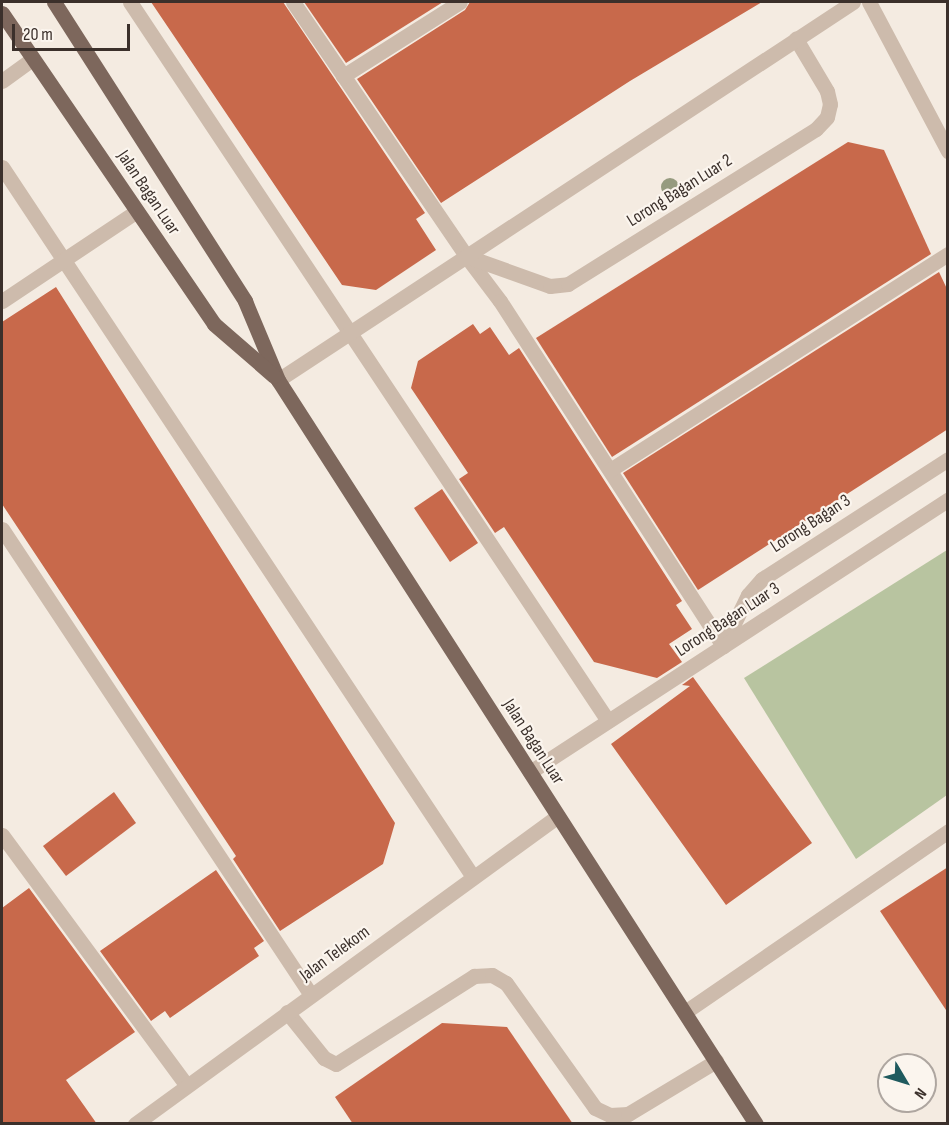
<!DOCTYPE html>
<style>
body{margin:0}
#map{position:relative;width:949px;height:1125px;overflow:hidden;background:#f4ebe1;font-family:"Sofia Sans Condensed",sans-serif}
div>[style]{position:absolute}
.green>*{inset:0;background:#b8c4a0}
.building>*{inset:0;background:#c8694b}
.lane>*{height:15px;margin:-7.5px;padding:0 7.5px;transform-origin:7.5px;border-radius:7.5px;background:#cdbbac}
.street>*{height:15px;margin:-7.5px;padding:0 7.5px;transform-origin:7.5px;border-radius:7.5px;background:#cdbbac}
.primary>*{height:15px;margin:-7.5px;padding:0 7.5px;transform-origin:7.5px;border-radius:7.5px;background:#7d675c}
.trees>*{width:18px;height:18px;margin:-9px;border-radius:50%;background:#969b7f}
span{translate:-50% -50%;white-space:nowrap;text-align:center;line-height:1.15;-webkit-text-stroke:4.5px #fbf5ee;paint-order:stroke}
.street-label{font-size:18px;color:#3b302b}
.frame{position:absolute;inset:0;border:3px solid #3b302b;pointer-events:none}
.north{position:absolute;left:877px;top:1053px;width:60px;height:60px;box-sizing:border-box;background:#fbf5ee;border:2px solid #aea6a0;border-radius:50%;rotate:128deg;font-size:16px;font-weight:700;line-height:24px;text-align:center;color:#3b302b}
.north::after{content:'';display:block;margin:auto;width:21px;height:27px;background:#1f5a5e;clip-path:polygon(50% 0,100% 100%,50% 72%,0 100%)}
.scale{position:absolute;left:12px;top:24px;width:118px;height:27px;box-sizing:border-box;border:3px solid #3b302b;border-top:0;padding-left:8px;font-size:18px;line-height:21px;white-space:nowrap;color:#3b302b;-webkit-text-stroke:4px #fbf5ee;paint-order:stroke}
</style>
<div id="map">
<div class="green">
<div style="clip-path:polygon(947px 550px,947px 795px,856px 859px,744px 678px)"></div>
</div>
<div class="building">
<div style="clip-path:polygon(151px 2px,283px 2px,425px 213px,416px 219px,436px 250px,376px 290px,342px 285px)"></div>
<div style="clip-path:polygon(304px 2px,443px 2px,346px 63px)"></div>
<div style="clip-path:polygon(470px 2px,762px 2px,630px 81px,441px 203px,357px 79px,465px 10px)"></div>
<div style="clip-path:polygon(848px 142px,884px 150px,931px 254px,612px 457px,536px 338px)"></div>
<div style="clip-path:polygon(939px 272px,948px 291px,948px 429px,698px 590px,623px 473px)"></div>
<div style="clip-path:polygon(56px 287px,395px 823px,383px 864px,280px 931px,233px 859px,236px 856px,2px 504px,2px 322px)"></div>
<div style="clip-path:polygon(473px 324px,480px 334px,490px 327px,509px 355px,519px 348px,682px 601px,676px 605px,692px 629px,669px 644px,682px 662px,657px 678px,594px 662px,504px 527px,495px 533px,459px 479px,468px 473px,411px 388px,418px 361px)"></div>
<div style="clip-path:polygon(442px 489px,478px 543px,450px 562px,414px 508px)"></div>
<div style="clip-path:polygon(693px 677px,812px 843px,726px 905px,611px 744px,690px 686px,682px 685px)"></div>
<div style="clip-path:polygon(114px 792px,136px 823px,66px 876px,43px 846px)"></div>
<div style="clip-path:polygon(948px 867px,948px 1013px,880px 911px)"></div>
<div style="clip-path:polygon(216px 870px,264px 941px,254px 948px,259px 956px,170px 1018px,165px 1011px,151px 1021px,100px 951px)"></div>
<div style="clip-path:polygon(29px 888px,135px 1032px,66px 1080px,97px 1124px,2px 1124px,2px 908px)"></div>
<div style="clip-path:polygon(442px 1023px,507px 1027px,573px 1124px,353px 1124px,335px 1097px)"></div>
</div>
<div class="lane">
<div style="left:293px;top:2px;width:307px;rotate:55.7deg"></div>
<div style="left:466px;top:256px;width:56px;rotate:52.9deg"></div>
<div style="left:500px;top:301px;width:411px;rotate:57.1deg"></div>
<div style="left:343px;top:76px;width:138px;rotate:-32.3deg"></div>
<div style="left:2px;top:81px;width:37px;rotate:-36deg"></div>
<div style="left:2px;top:167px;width:852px;rotate:56.44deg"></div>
<div style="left:466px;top:256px;width:89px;rotate:19.7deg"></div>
<div style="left:550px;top:286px;width:18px;rotate:-6deg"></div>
<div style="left:568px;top:284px;width:292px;rotate:-32deg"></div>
<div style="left:816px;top:129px;width:16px;rotate:-47deg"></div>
<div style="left:827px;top:117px;width:13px;rotate:-77deg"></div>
<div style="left:830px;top:104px;width:13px;rotate:-103deg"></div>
<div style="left:827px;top:91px;width:61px;rotate:-120.8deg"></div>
<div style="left:2px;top:301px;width:162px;rotate:-33.7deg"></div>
<div style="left:610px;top:470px;width:401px;rotate:-32.6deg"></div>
<div style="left:2px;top:529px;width:559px;rotate:56.45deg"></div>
<div style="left:723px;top:646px;width:57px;rotate:-63.9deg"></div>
<div style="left:748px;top:595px;width:21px;rotate:-49deg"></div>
<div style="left:762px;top:579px;width:221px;rotate:-32.8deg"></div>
<div style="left:2px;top:835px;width:310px;rotate:53.6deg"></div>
<div style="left:287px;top:1012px;width:59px;rotate:51.2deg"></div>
<div style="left:324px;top:1058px;width:13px;rotate:27deg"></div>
<div style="left:336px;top:1064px;width:164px;rotate:-32.5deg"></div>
<div style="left:474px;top:976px;width:18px;rotate:-3deg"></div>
<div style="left:492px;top:975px;width:16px;rotate:30deg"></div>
<div style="left:506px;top:983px;width:153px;rotate:54.5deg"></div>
<div style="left:595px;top:1108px;width:17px;rotate:25deg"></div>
<div style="left:610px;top:1115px;width:18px;rotate:-3deg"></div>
<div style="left:628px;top:1114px;width:103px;rotate:-31.1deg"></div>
<div style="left:685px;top:1012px;width:319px;rotate:-34.5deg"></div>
</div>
<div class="street">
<div style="left:130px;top:2px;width:863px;rotate:56.38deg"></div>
<div style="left:869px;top:2px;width:169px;rotate:62.1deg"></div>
<div style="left:278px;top:380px;width:688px;rotate:-33.32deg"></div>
<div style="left:530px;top:772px;width:499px;rotate:-33.1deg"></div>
<div style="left:135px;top:1124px;width:523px;rotate:-36.06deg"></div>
</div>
<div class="primary">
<div style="left:54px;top:2px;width:355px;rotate:57.4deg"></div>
<div style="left:245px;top:301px;width:86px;rotate:67.3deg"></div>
<div style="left:278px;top:380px;width:884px;rotate:57.28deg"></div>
<div style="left:2px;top:13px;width:376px;rotate:55.7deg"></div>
<div style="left:214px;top:324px;width:79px;rotate:40.9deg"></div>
</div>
<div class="trees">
<div style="left:670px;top:187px"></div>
</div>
<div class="street-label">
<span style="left:680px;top:191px;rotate:-32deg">Lorong Bagan Luar 2</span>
<span style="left:148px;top:193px;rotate:56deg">Jalan Bagan Luar</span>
<span style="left:811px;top:524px;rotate:-33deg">Lorong Bagan 3</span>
<span style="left:728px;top:620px;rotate:-33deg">Lorong Bagan Luar 3</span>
<span style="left:533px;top:742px;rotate:57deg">Jalan Bagan Luar</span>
<span style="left:335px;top:954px;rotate:-36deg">Jalan Telekom</span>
</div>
<div class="frame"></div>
<div class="north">N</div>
<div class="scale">20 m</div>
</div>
